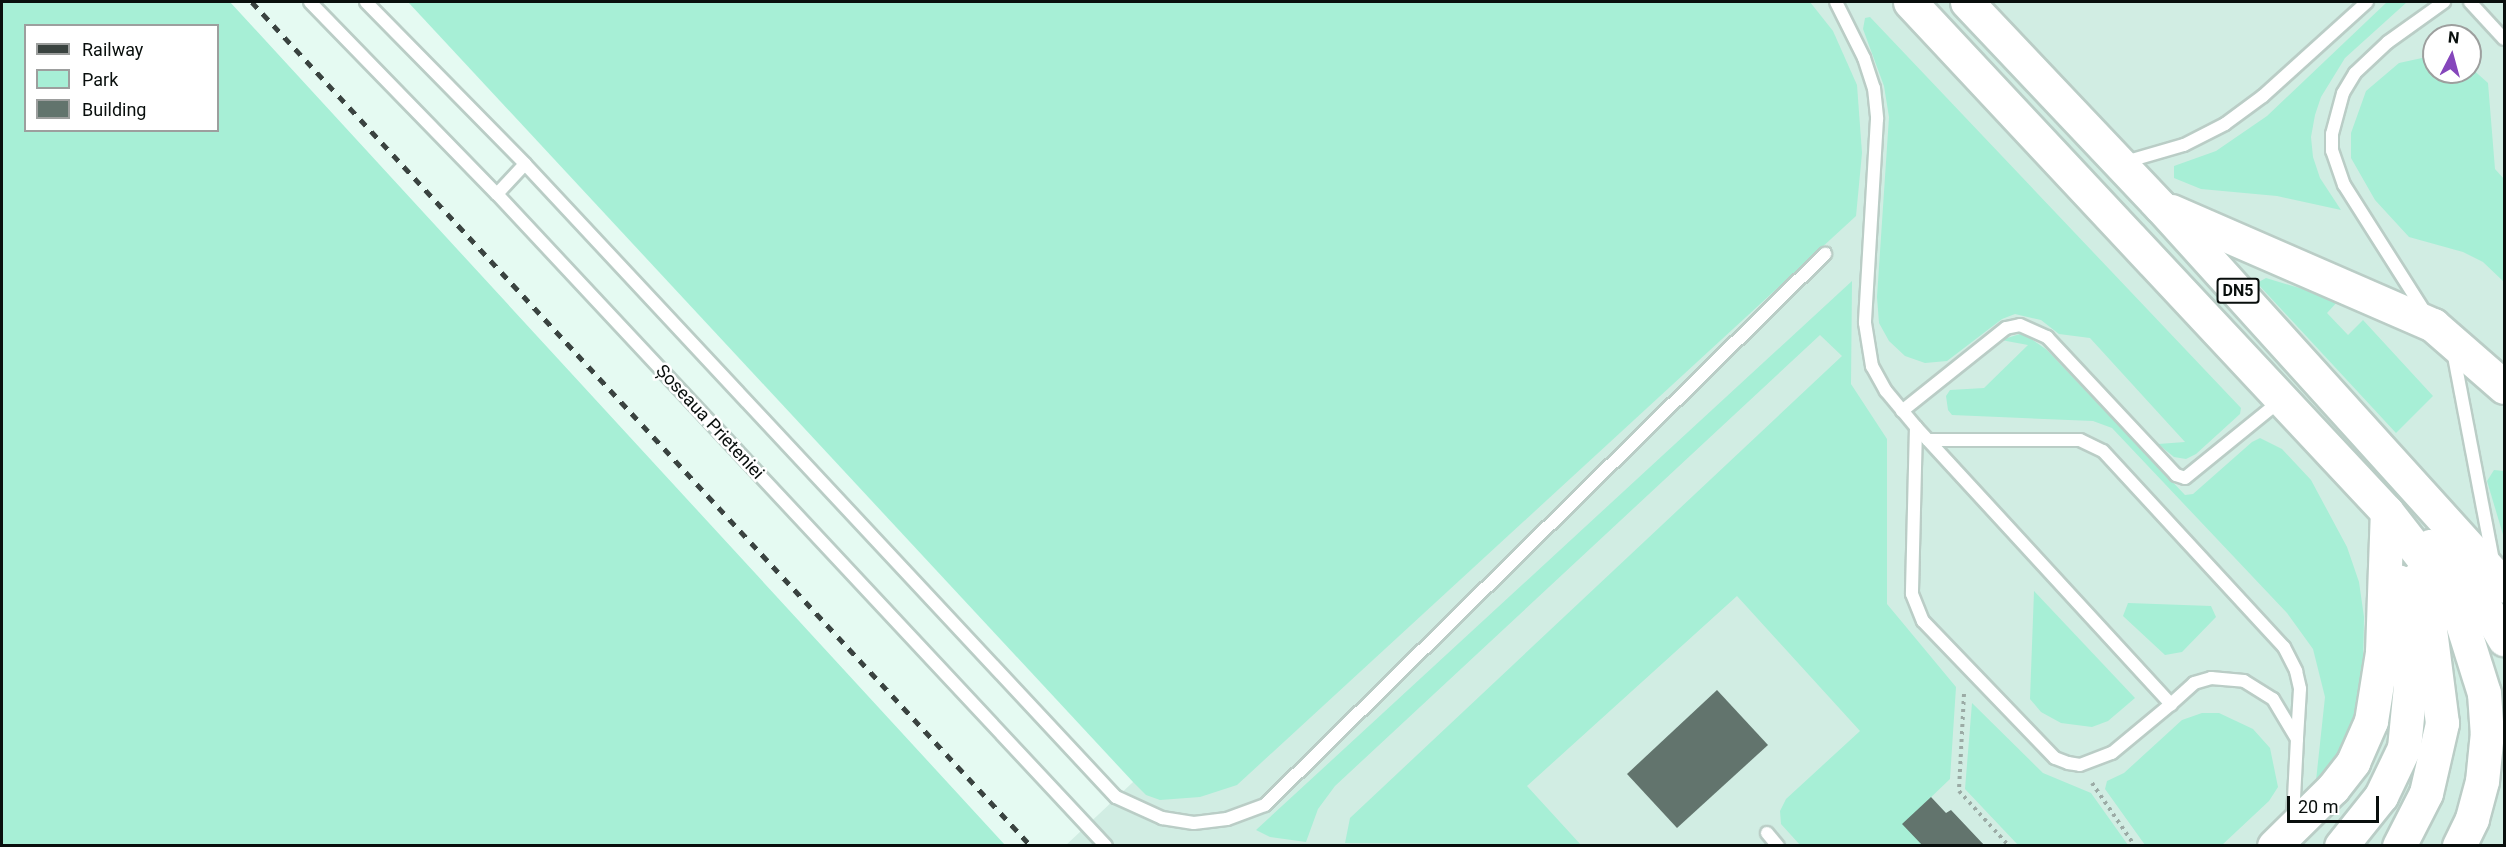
<!DOCTYPE html>
<meta charset="utf-8">
<style>
body{margin:0}
#map{position:relative;width:2506px;height:847px;overflow:hidden;background:#e5faf2;font-family:Roboto,sans-serif}
div>[style]{position:absolute}
.built>*{inset:0;background:#d1ede3}
.green>*{inset:0;background:#a7efd6}
.building>*{inset:0;background:#62746d}
.path>*{height:4px;margin-top:-2px;transform-origin:0;background:repeating-linear-gradient(90deg,#9baba5 0 3px,transparent 0 7.5px)}
.roads{filter:drop-shadow(2px 0 #bacdc6) drop-shadow(-2px 0 #bacdc6) drop-shadow(0 2px #bacdc6) drop-shadow(0 -2px #bacdc6)}
.service>*{height:12px;margin:-6px;padding:0 6px;transform-origin:6px;border-radius:6px;background:#fff}
.trunk>*{height:33px;margin:-16.5px;padding:0 16.5px;transform-origin:16.5px;border-radius:16.5px;background:#fff}
.rail>*{height:4.5px;margin-top:-2.25px;transform-origin:0;background:repeating-linear-gradient(90deg,#3a4340 0 8px,transparent 0 16px)}
span{translate:-50% -50%;white-space:nowrap;text-align:center;line-height:1.15;-webkit-text-stroke:5px #fff;paint-order:stroke}
.shield-label span{padding:2px 4px;background:#fff;border:2px solid;border-radius:4px;-webkit-text-stroke-width:0}
.shield-label{font-size:16px;color:#090f0d;font-weight:700}
.street-label{font-size:18px;color:#090f0d}
.frame{position:absolute;inset:0;border:3px solid #090f0d;pointer-events:none}
.legend{position:absolute;left:24px;top:24px;width:195px;height:108px;box-sizing:border-box;background:#fff;border:2px solid #9d9f9e;margin:0;padding:8px 10px;list-style:none;font-size:18px;color:#090f0d}
.legend li{display:flex;align-items:center;gap:12px;height:30px}
.legend b{width:30px;border:2px solid #9d9f9e}
.north{position:absolute;left:2422px;top:24px;width:60px;height:60px;box-sizing:border-box;background:#fff;border:2px solid #9d9f9e;border-radius:50%;rotate:6deg;font-size:16px;font-weight:700;line-height:24px;text-align:center;color:#090f0d}
.north::after{content:'';display:block;margin:auto;width:21px;height:27px;background:#8546bb;clip-path:polygon(50% 0,100% 100%,50% 72%,0 100%)}
.scale{position:absolute;left:2287px;top:796px;width:92px;height:27px;box-sizing:border-box;border:3px solid #090f0d;border-top:0;padding-left:8px;font-size:18px;line-height:21px;white-space:nowrap;color:#090f0d;-webkit-text-stroke:4px #fff;paint-order:stroke}
</style>
<div id="map">
<div class="built">
<div style="clip-path:polygon(evenodd,1721px 2px,2504px 2px,2504px 845px,1065px 846px,1766px 187px,1721px 2px,2434px 36px,2470px 36px,2470px 72px,2434px 72px,2434px 36px)"></div>
</div>
<div class="green">
<div style="clip-path:polygon(evenodd,2px 2px,230px 2px,1005px 845px,2px 845px,2px 2px,26px 26px,218px 26px,218px 130px,26px 130px,26px 26px)"></div>
<div style="clip-path:polygon(408px 2px,1810px 2px,1833px 31px,1857px 85px,1862px 153px,1856px 216px,1237px 785px,1200px 797px,1160px 800px,1146px 795px,1134px 783px)"></div>
<div style="clip-path:polygon(2387px 2px,2407px 2px,2345px 58px,2321px 97px,2315px 115px,2311px 137px,2313px 157px,2320px 178px,2341px 210px,2277px 196px,2201px 189px,2174px 178px,2174px 166px,2216px 151px,2267px 116px)"></div>
<div style="clip-path:polygon(1870px 17px,2241px 408px,2240px 414px,2196px 454px,2186px 459px,2174px 457px,2158px 444px,2185px 442px,2090px 338px,2059px 334px,2041px 320px,2015px 314px,2002px 319px,1947px 361px,1925px 363px,1905px 356px,1889px 341px,1879px 323px,1877px 297px,1889px 117px,1884px 86px,1863px 29px,1865px 18px)"></div>
<div style="clip-path:polygon(2422px 58px,2434px 59px,2434px 72px,2470px 72px,2470px 67px,2488px 83px,2495px 169px,2504px 179px,2504px 282px,2483px 262px,2463px 252px,2409px 237px,2375px 200px,2351px 158px,2351px 133px,2366px 91px,2399px 63px)"></div>
<div style="clip-path:polygon(2266px 278px,2339px 300px,2327px 313px,2348px 335px,2363px 320px,2433px 396px,2396px 433px,2257px 283px)"></div>
<div style="clip-path:polygon(1852px 281px,1851px 384px,1887px 439px,1887px 604px,1956px 687px,1950px 779px,1903px 824px,1923px 845px,1800px 845px,1781px 824px,1780px 811px,1786px 799px,1860px 731px,1737px 596px,1527px 786px,1581px 845px,1345px 843px,1350px 818px,1842px 356px,1820px 335px,1335px 786px,1318px 809px,1306px 842px,1270px 837px,1256px 830px)"></div>
<div style="clip-path:polygon(2023px 333px,2047px 350px,2185px 495px,2193px 494px,2252px 442px,2260px 438px,2282px 449px,2311px 480px,2347px 547px,2359px 582px,2364px 617px,2363px 666px,2354px 715px,2342px 753px,2315px 790px,2325px 697px,2313px 649px,2287px 613px,2112px 428px,2093px 421px,1952px 415px,1948px 410px,1946px 396px,1950px 390px,1984px 388px,2028px 345px,2001px 340px)"></div>
<div style="clip-path:polygon(2494px 470px,2504px 471px,2504px 538px,2487px 481px)"></div>
<div style="clip-path:polygon(2034px 591px,2135px 698px,2108px 721px,2092px 727px,2061px 723px,2041px 712px,2030px 699px)"></div>
<div style="clip-path:polygon(2128px 603px,2211px 606px,2216px 617px,2182px 652px,2165px 655px,2123px 616px)"></div>
<div style="clip-path:polygon(1972px 703px,2043px 773px,2091px 793px,2128px 845px,2018px 845px,1965px 789px)"></div>
<div style="clip-path:polygon(2202px 713px,2219px 713px,2253px 729px,2270px 748px,2278px 787px,2269px 801px,2222px 845px,2145px 845px,2105px 789px,2107px 781px,2124px 773px,2182px 720px)"></div>
</div>
<div class="building">
<div style="clip-path:polygon(1717px 690px,1768px 745px,1677px 828px,1627px 774px)"></div>
<div style="clip-path:polygon(1931px 797px,1946px 813px,1951px 810px,1985px 846px,1923px 846px,1902px 824px)"></div>
</div>
<div class="path">
<div style="left:1964px;top:694px;width:97px;rotate:93deg"></div>
<div style="left:1959px;top:791px;width:74px;rotate:47.7deg"></div>
<div style="left:2092px;top:783px;width:76px;rotate:55.7deg"></div>
</div>
<div class="roads">
<div class="service">
<div style="left:310px;top:2px;width:268px;rotate:45.8deg"></div>
<div style="left:497px;top:194px;width:892px;rotate:46.95deg"></div>
<div style="left:366px;top:2px;width:227px;rotate:45.5deg"></div>
<div style="left:525px;top:164px;width:866px;rotate:46.97deg"></div>
<div style="left:1116px;top:797px;width:51px;rotate:24.5deg"></div>
<div style="left:1162px;top:818px;width:32px;rotate:9deg"></div>
<div style="left:1194px;top:823px;width:33px;rotate:-7deg"></div>
<div style="left:1227px;top:819px;width:40px;rotate:-20.2deg"></div>
<div style="left:1265px;top:805px;width:786px;rotate:-44.54deg"></div>
<div style="left:1836px;top:2px;width:63px;rotate:63.4deg"></div>
<div style="left:1864px;top:58px;width:32px;rotate:72deg"></div>
<div style="left:1874px;top:88px;width:31px;rotate:84deg"></div>
<div style="left:1877px;top:119px;width:204px;rotate:93.4deg"></div>
<div style="left:1865px;top:323px;width:44px;rotate:80.8deg"></div>
<div style="left:1872px;top:366px;width:29px;rotate:61deg"></div>
<div style="left:1886px;top:391px;width:47px;rotate:50.2deg"></div>
<div style="left:1916px;top:427px;width:377px;rotate:47.4deg"></div>
<div style="left:2171px;top:704px;width:31px;rotate:-42deg"></div>
<div style="left:2194px;top:683px;width:18px;rotate:-16deg"></div>
<div style="left:2211px;top:678px;width:33px;rotate:5deg"></div>
<div style="left:2244px;top:681px;width:34px;rotate:32deg"></div>
<div style="left:2273px;top:699px;width:47px;rotate:59deg"></div>
<div style="left:2297px;top:739px;width:79px;rotate:92.9deg"></div>
<div style="left:2470px;top:2px;width:50px;rotate:47.4deg"></div>
<div style="left:2125px;top:162px;width:61px;rotate:-16.1deg"></div>
<div style="left:2184px;top:145px;width:46px;rotate:-27.1deg"></div>
<div style="left:2225px;top:124px;width:47px;rotate:-36.4deg"></div>
<div style="left:2263px;top:96px;width:140px;rotate:-42.1deg"></div>
<div style="left:497px;top:194px;width:41px;rotate:-47deg"></div>
<div style="left:2426px;top:314px;width:153px;rotate:-122.4deg"></div>
<div style="left:2344px;top:185px;width:36px;rotate:-109deg"></div>
<div style="left:2332px;top:151px;width:17px;rotate:-90deg"></div>
<div style="left:2332px;top:134px;width:42px;rotate:-75deg"></div>
<div style="left:2343px;top:93px;width:23px;rotate:-59deg"></div>
<div style="left:2355px;top:73px;width:45px;rotate:-43.2deg"></div>
<div style="left:2388px;top:42px;width:69px;rotate:-35.5deg"></div>
<div style="left:2453px;top:351px;width:214px;rotate:79.2deg"></div>
<div style="left:1902px;top:411px;width:133px;rotate:-38.6deg"></div>
<div style="left:2006px;top:328px;width:14px;rotate:-12deg"></div>
<div style="left:2020px;top:325px;width:30px;rotate:24deg"></div>
<div style="left:2047px;top:337px;width:189px;rotate:46.9deg"></div>
<div style="left:2176px;top:475px;width:9px;rotate:18deg"></div>
<div style="left:2185px;top:478px;width:124px;rotate:-39.1deg"></div>
<div style="left:1916px;top:427px;width:167px;rotate:91.4deg"></div>
<div style="left:1912px;top:594px;width:29px;rotate:68deg"></div>
<div style="left:1923px;top:621px;width:190px;rotate:46.1deg"></div>
<div style="left:2055px;top:758px;width:14px;rotate:21deg"></div>
<div style="left:2068px;top:763px;width:12px;rotate:9deg"></div>
<div style="left:2080px;top:765px;width:34px;rotate:-21deg"></div>
<div style="left:2112px;top:753px;width:77px;rotate:-39.7deg"></div>
<div style="left:1928px;top:440px;width:152px"></div>
<div style="left:2080px;top:440px;width:25px;rotate:26deg"></div>
<div style="left:2103px;top:451px;width:267px;rotate:47.3deg"></div>
<div style="left:2284px;top:647px;width:27px;rotate:63deg"></div>
<div style="left:2296px;top:671px;width:18px;rotate:77deg"></div>
<div style="left:2300px;top:689px;width:49px;rotate:93.5deg"></div>
<div style="left:1767px;top:833px;width:17px;rotate:50deg"></div>
</div>
<div class="trunk">
<div style="left:1910px;top:2px;width:698px;rotate:46.91deg"></div>
<div style="left:2387px;top:512px;width:80px;rotate:52.1deg"></div>
<div style="left:2436px;top:575px;width:48px;rotate:60.3deg"></div>
<div style="left:2460px;top:617px;width:80px;rotate:72.5deg"></div>
<div style="left:2484px;top:693px;width:39px;rotate:86deg"></div>
<div style="left:2487px;top:732px;width:49px;rotate:95.8deg"></div>
<div style="left:2482px;top:781px;width:39px;rotate:105deg"></div>
<div style="left:2472px;top:819px;width:30px;rotate:116deg"></div>
<div style="left:1967px;top:2px;width:282px;rotate:46.6deg"></div>
<div style="left:2161px;top:207px;width:511px;rotate:47.85deg"></div>
<div style="left:2171px;top:211px;width:286px;rotate:23.5deg"></div>
<div style="left:2433px;top:325px;width:94px;rotate:41.1deg"></div>
<div style="left:2430px;top:546px;width:31px;rotate:38deg"></div>
<div style="left:2454px;top:565px;width:35px;rotate:51deg"></div>
<div style="left:2476px;top:592px;width:55px;rotate:59.2deg"></div>
<div style="left:2274px;top:846px;width:83px;rotate:-44.5deg"></div>
<div style="left:2333px;top:788px;width:33px;rotate:-52deg"></div>
<div style="left:2353px;top:762px;width:45px;rotate:-66.3deg"></div>
<div style="left:2371px;top:721px;width:70px;rotate:-80.9deg"></div>
<div style="left:2382px;top:652px;width:140px;rotate:-88deg"></div>
<div style="left:2341px;top:846px;width:64px;rotate:-51.3deg"></div>
<div style="left:2381px;top:796px;width:53px;rotate:-64.4deg"></div>
<div style="left:2404px;top:748px;width:62px;rotate:-84.5deg"></div>
<div style="left:2410px;top:686px;width:105px;rotate:-96deg"></div>
<div style="left:2399px;top:846px;width:59px;rotate:-63deg"></div>
<div style="left:2426px;top:793px;width:72px;rotate:-77.1deg"></div>
<div style="left:2442px;top:723px;width:95px;rotate:-97.3deg"></div>
<div style="left:2430px;top:629px;width:51px;rotate:-107deg"></div>
</div>
</div>
<div class="rail">
<div style="left:252px;top:2px;width:1149px;rotate:47.29deg"></div>
</div>
<div class="shield-label">
<span style="left:2238px;top:291px">DN5</span>
</div>
<div class="street-label">
<span style="left:710px;top:422px;rotate:47deg">Șoseaua Prieteniei</span>
</div>
<div class="frame"></div>
<ul class="legend">
<li><b style="height:8px;background:#3a4340"></b>Railway</li>
<li><b style="height:16px;background:#a7efd6"></b>Park</li>
<li><b style="height:16px;background:#62746d"></b>Building</li>
</ul>
<div class="north">N</div>
<div class="scale">20 m</div>
</div>
